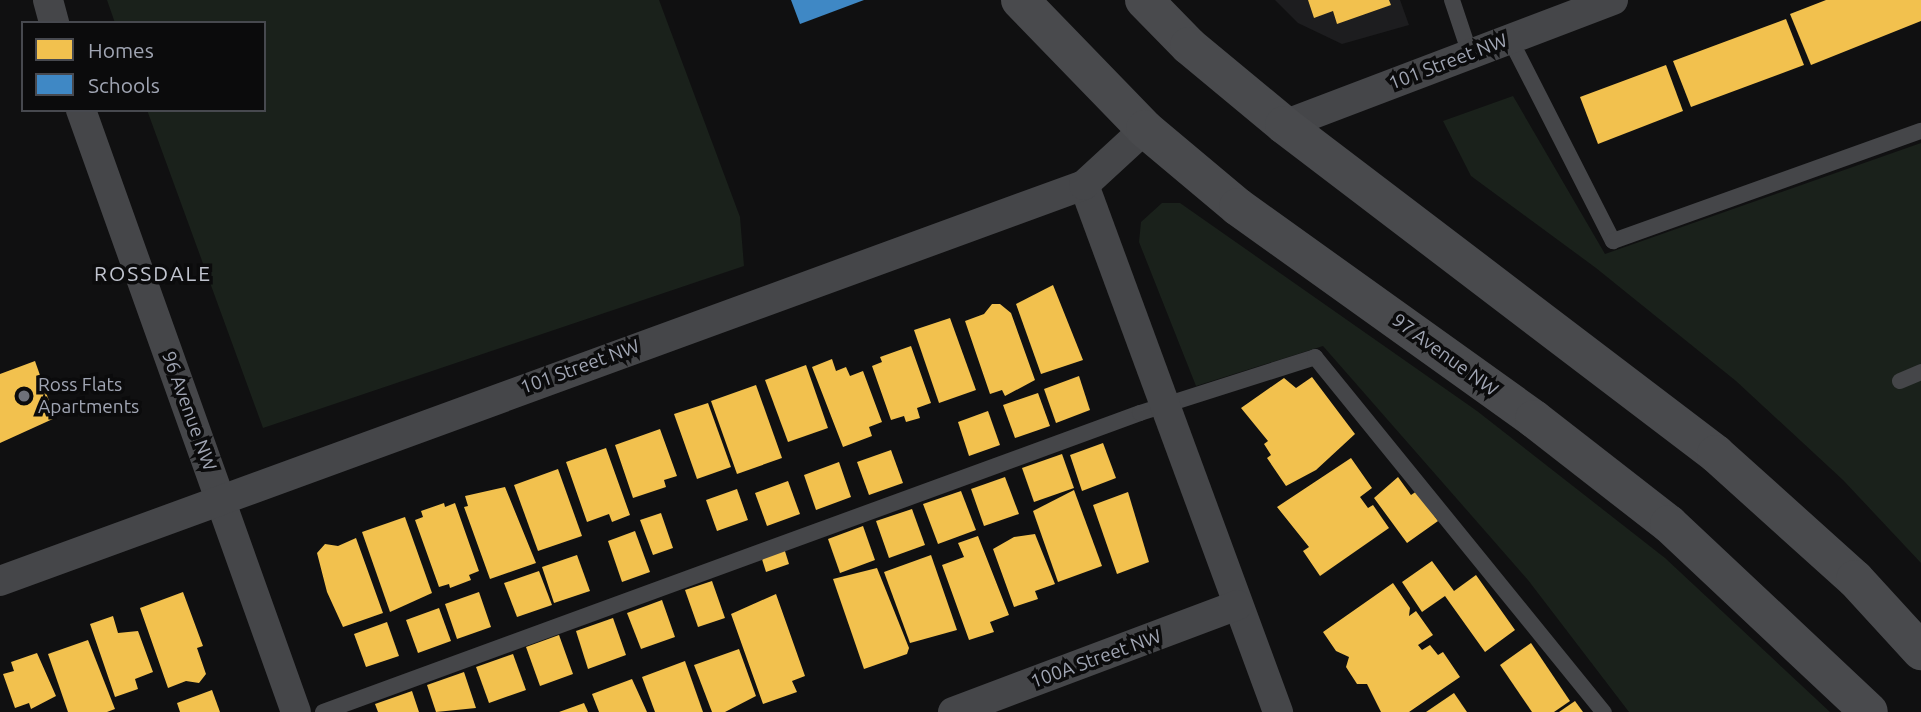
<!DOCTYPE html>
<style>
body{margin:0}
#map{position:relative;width:1921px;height:712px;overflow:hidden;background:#101011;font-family:Ubuntu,sans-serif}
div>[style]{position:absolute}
.built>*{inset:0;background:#1d1d1f}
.green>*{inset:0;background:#1a211b}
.homes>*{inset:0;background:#f2c14e}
.schools>*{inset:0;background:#3f88c5}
.service>*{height:16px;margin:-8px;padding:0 8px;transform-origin:8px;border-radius:8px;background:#454649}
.minor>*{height:30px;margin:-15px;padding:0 15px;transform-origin:15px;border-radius:15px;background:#454649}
.secondary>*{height:38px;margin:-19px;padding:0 19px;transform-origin:19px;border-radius:19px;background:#494a4d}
.dots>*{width:19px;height:19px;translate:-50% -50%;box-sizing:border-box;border:4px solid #0b0b0c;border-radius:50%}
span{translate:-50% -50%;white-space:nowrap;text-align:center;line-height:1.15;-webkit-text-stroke:7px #0b0b0c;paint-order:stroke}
.street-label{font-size:19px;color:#a0a5b3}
.poi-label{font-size:19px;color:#a0a5b3}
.left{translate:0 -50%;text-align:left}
.neighbourhood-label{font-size:21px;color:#c1c4cf;letter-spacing:2px}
.legend{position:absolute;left:21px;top:21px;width:245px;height:91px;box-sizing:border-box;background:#0b0b0c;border:2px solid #47494f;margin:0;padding:9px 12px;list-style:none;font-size:21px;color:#a0a5b3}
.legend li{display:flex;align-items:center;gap:14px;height:35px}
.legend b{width:35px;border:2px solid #47494f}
</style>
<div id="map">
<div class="built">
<div style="clip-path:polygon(1275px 0,1400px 0,1409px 25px,1342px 44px,1298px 23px)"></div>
</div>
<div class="green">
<div style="clip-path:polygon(107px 0,659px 0,740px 217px,744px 266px,263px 428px,147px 110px,264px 110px,264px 23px,115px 23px)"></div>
<div style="clip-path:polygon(1513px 96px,1605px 254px,1921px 143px,1921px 563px,1843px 480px,1736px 381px,1596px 268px,1471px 176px,1443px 121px)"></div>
<div style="clip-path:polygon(1162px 203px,1180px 203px,1477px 411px,1665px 558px,1830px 712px,1629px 712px,1528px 580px,1323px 346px,1196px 386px,1139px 242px,1141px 222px)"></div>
</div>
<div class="homes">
<div style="clip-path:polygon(1308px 0,1389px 0,1391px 5px,1337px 24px,1333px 11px,1314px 18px)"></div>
<div style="clip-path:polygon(1826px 0,1921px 0,1921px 21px,1811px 65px,1790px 14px)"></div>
<div style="clip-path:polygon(1786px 19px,1804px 65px,1691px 107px,1673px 61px)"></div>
<div style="clip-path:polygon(1666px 65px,1683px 111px,1598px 144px,1580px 97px)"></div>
<div style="clip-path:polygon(1053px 285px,1083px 360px,1041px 374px,1016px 304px)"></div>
<div style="clip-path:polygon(992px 304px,1000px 304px,1011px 313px,1035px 380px,1005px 396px,1002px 390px,990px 394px,965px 321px,984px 314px)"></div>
<div style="clip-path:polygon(950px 318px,976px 390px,939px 403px,914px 330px)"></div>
<div style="clip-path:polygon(911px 346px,931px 403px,917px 408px,920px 418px,906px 422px,904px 416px,891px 420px,872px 366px,882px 362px,880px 357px)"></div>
<div style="clip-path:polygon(832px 359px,836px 371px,846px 367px,850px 376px,863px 371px,882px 422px,869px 427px,872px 436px,843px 447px,812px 367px)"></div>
<div style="clip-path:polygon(35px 361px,55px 418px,0 443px,0 374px)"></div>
<div style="clip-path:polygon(806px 365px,828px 428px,788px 442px,765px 380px)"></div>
<div style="clip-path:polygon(1079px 376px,1090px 410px,1056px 423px,1044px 389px)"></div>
<div style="clip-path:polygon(1312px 377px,1355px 434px,1316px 470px,1286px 486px,1267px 458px,1271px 455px,1264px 444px,1268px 441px,1241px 408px,1284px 378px,1296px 388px)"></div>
<div style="clip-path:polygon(756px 385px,782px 458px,737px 474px,711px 401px)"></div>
<div style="clip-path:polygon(1038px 393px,1050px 426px,1015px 438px,1003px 405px)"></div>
<div style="clip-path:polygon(708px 403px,731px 467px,697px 479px,674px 414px)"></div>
<div style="clip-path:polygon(988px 411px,1000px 445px,969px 456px,958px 422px)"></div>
<div style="clip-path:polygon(660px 429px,677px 476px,664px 480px,666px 487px,633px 498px,615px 445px)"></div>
<div style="clip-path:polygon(1103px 443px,1116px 478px,1082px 491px,1070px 455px)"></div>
<div style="clip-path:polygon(606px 448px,630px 515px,612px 522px,609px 514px,587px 522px,566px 462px)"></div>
<div style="clip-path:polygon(891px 450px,903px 483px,869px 495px,857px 462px)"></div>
<div style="clip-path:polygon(1062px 454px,1074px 488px,1034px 502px,1022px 468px)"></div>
<div style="clip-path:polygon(1351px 458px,1372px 488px,1360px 497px,1368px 508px,1373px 505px,1389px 528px,1320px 576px,1303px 551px,1309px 547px,1277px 507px)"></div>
<div style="clip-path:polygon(839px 462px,851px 497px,816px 510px,804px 475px)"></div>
<div style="clip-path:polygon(558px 469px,582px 536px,538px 551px,514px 485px)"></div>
<div style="clip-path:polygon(1005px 477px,1019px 514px,984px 526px,971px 489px)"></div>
<div style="clip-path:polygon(1398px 477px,1411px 495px,1417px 491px,1438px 521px,1407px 543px,1374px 498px)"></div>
<div style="clip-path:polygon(788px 481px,800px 514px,767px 526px,755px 493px)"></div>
<div style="clip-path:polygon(505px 487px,536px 563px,490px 579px,464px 507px,468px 506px,465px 496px)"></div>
<div style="clip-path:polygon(737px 489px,748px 520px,717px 531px,706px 500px)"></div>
<div style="clip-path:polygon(1074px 490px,1102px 566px,1058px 582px,1033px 511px)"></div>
<div style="clip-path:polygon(961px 491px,976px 530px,938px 544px,923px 504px)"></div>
<div style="clip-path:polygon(1128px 492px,1149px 562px,1117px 574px,1093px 505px)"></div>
<div style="clip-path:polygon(444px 503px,445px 507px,455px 503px,479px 571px,469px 575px,471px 580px,450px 588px,449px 584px,439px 587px,415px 520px,423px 517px,421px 511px)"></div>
<div style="clip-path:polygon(912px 509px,925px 545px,889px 558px,876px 521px)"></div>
<div style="clip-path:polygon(661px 513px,673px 548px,653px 555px,640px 520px)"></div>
<div style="clip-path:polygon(405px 517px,432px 593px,390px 612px,362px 532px)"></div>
<div style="clip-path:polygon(863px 526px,875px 560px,840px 573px,828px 539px)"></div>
<div style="clip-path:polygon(635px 531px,650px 572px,622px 582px,608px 541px)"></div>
<div style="clip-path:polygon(1035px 534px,1055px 584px,1035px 591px,1038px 599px,1014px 607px,993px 549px,1014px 537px)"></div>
<div style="clip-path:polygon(978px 536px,1009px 615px,990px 622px,994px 632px,969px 640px,942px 565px,964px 557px,958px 543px)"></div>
<div style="clip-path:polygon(356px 538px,383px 613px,343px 627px,327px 592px,317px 553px,325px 544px,338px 546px)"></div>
<div style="clip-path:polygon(784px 548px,789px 564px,766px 572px,761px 556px)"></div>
<div style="clip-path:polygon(577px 555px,590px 591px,554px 603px,542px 567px)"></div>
<div style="clip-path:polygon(931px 555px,957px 630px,910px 643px,884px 572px)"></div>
<div style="clip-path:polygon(1432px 561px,1454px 591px,1476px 575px,1515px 630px,1485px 652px,1445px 596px,1422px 612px,1402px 582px)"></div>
<div style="clip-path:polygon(877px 568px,909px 648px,907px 654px,864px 669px,833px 579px)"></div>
<div style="clip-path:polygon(539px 571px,552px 605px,517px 617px,504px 583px)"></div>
<div style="clip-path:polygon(712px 581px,725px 618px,698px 627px,685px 590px)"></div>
<div style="clip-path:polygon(1393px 583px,1410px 608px,1409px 616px,1416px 611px,1433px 635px,1418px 645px,1422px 650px,1430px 645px,1438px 655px,1443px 652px,1460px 677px,1409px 712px,1381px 712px,1367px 684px,1357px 684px,1346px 667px,1349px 657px,1336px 651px,1323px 632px)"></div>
<div style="clip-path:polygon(183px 592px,203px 646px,197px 648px,206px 674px,199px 683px,186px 681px,168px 688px,140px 608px)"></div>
<div style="clip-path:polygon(479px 592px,491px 627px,457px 639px,445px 604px)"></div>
<div style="clip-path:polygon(776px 594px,805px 676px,792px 681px,797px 692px,763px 704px,731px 614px)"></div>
<div style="clip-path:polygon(662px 600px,675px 637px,641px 649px,627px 613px)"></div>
<div style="clip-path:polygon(439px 608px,451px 641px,418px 653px,406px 620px)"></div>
<div style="clip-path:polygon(113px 616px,118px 633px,138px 631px,153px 672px,135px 679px,138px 689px,115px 697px,90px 624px)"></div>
<div style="clip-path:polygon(613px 618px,626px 655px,588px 669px,576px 631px)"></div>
<div style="clip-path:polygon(387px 622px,399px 656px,366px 667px,354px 634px)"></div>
<div style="clip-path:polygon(559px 635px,573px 674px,540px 686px,526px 647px)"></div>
<div style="clip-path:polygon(88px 640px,115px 709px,107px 712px,68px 712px,48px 654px)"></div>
<div style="clip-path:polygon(1531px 643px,1570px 701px,1554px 712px,1532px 712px,1500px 665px)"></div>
<div style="clip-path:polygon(739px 649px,756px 696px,725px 712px,712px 712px,694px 665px)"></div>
<div style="clip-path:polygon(37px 653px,56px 696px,31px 709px,29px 703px,15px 708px,3px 674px,14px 671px,11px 662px)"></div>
<div style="clip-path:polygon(513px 654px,526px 690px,489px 703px,476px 667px)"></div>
<div style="clip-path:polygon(685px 661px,703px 712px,655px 712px,642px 677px)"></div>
<div style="clip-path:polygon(464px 672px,476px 708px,436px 712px,427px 685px)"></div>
<div style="clip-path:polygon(632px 679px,647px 712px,599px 712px,592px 694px)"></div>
<div style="clip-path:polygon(212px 690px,220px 712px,180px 712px,177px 703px)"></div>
<div style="clip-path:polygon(412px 691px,419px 712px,378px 712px,375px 704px)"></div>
<div style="clip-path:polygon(1454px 693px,1467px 712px,1426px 712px)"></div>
<div style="clip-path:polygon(1575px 701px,1583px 712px,1559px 712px)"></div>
<div style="clip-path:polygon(584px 703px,588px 712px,559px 712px)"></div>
</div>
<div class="schools">
<div style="clip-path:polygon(791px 0,864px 0,800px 24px)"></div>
</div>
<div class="service">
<div style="left:1452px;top:0;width:57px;rotate:71.6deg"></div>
<div style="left:1510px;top:39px;width:227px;rotate:63deg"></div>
<div style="left:1613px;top:241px;width:327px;rotate:-19.7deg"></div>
<div style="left:1900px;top:381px;width:23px;rotate:-23deg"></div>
<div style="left:323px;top:712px;width:870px;rotate:-20.1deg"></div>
<div style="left:1140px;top:413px;width:184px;rotate:-17.7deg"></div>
<div style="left:1315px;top:357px;width:458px;rotate:50.9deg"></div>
</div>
<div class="minor">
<div style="left:48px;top:0;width:24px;rotate:75deg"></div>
<div style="left:81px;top:110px;width:639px;rotate:70.35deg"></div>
<div style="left:1284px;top:125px;width:352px;rotate:-20.8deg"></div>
<div style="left:1084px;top:185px;width:562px;rotate:69.79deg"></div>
<div style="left:0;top:581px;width:1154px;rotate:-20.07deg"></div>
<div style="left:1084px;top:185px;width:83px;rotate:-42.6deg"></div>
<div style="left:953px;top:712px;width:304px;rotate:-20.6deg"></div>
</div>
<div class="secondary">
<div style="left:1020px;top:0;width:180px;rotate:45.9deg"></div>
<div style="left:1145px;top:129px;width:121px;rotate:40deg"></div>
<div style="left:1238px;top:207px;width:364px;rotate:35.6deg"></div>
<div style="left:1534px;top:419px;width:171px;rotate:37.9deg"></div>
<div style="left:1669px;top:524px;width:274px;rotate:43.2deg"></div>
<div style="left:1144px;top:0;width:64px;rotate:45.6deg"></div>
<div style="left:1189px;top:46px;width:124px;rotate:39.7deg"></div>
<div style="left:1284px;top:125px;width:543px;rotate:37.29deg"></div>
<div style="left:1716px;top:454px;width:187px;rotate:42deg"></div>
<div style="left:1855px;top:579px;width:98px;rotate:47.5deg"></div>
</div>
<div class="dots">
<div style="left:24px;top:396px;background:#6e717a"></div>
</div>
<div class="street-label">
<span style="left:1448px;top:62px;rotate:-21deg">101 Street NW</span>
<span style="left:1445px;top:355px;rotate:36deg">97 Avenue NW</span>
<span style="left:580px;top:367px;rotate:-20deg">101 Street NW</span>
<span style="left:189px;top:411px;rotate:70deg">96 Avenue NW</span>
<span style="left:1096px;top:659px;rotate:-20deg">100A Street NW</span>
</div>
<div class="poi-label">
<span class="left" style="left:38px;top:396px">Ross Flats<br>Apartments</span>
</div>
<div class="neighbourhood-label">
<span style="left:153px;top:273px">ROSSDALE</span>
</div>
<ul class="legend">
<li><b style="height:19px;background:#f2c14e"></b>Homes</li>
<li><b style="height:19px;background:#3f88c5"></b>Schools</li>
</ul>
</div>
